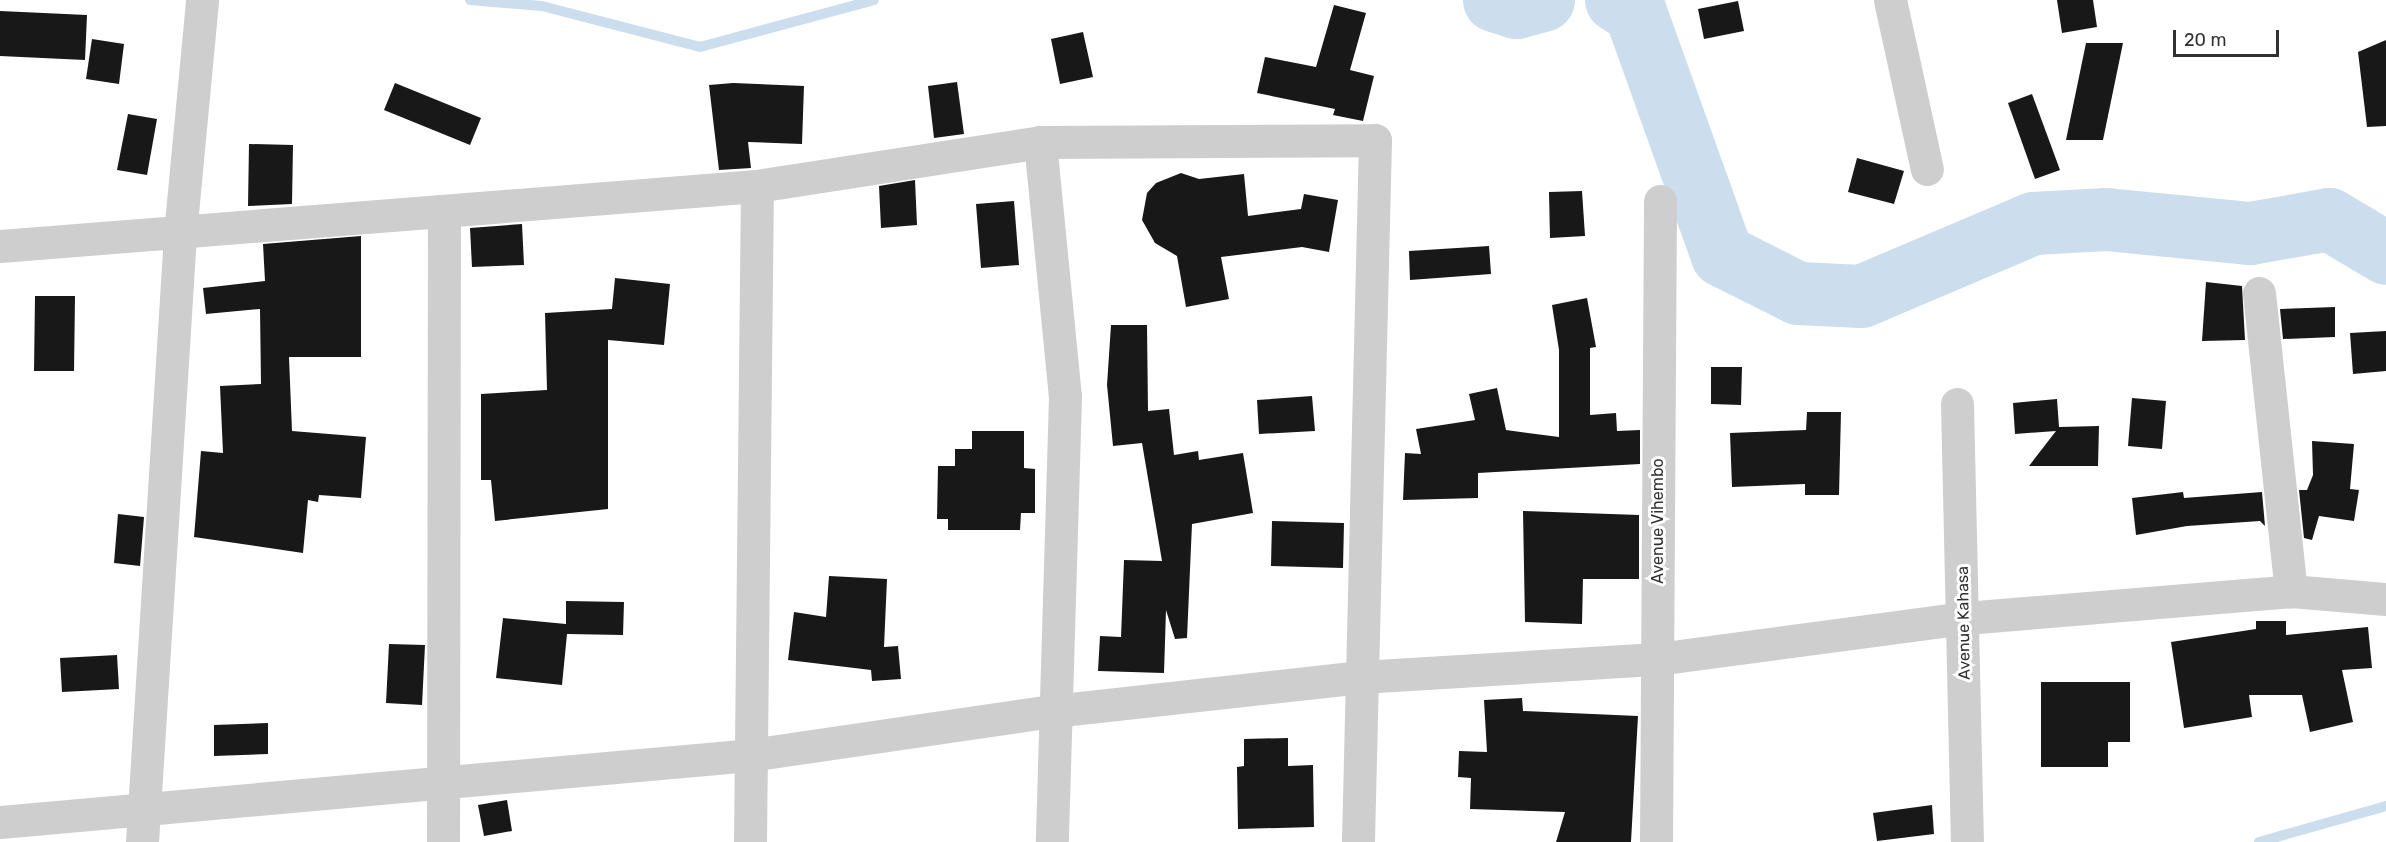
<!DOCTYPE html>
<style>
body{margin:0}
#map{position:relative;width:2386px;height:842px;overflow:hidden;background:#fff;font-family:Rubik,sans-serif}
div>[style]{position:absolute}
.stream>*{height:10px;margin:-5px;padding:0 5px;transform-origin:5px;border-radius:5px;background:#ccdeed}
.river>*{height:63px;margin:-31.5px;padding:0 31.5px;transform-origin:31.5px;border-radius:31.5px;background:#ccdeed}
.building>*{inset:0;background:#181818}
.minor>*{height:33px;margin:-16.5px;padding:0 16.5px;transform-origin:16.5px;border-radius:16.5px;background:#cecece}
span{translate:-50% -50%;white-space:nowrap;text-align:center;line-height:1.15;-webkit-text-stroke:6px #fff;paint-order:stroke}
.street-label{font-size:16px;color:#313131}
.scale{position:absolute;left:2173px;top:30px;width:106px;height:27px;box-sizing:border-box;border:3px solid #313131;border-top:0;padding-left:8px;font-size:18px;line-height:21px;white-space:nowrap;color:#313131;-webkit-text-stroke:4px #fff;paint-order:stroke}
</style>
<div id="map">
<div class="stream">
<div style="left:470px;top:0;width:72px;rotate:4.8deg"></div>
<div style="left:542px;top:6px;width:163px;rotate:14.5deg"></div>
<div style="left:700px;top:47px;width:180px;rotate:-15.1deg"></div>
<div style="left:2259px;top:842px;width:132px;rotate:-15.8deg"></div>
</div>
<div class="river">
<div style="left:1494px;top:0;width:23px;rotate:18deg"></div>
<div style="left:1516px;top:7px;width:28px;rotate:-15deg"></div>
<div style="left:1616px;top:0;width:22px;rotate:32deg"></div>
<div style="left:1635px;top:12px;width:258px;rotate:70.3deg"></div>
<div style="left:1722px;top:255px;width:85px;rotate:26.6deg"></div>
<div style="left:1798px;top:293px;width:63px;rotate:2.7deg"></div>
<div style="left:1861px;top:296px;width:187px;rotate:-23deg"></div>
<div style="left:2033px;top:223px;width:73px;rotate:-3.1deg"></div>
<div style="left:2106px;top:219px;width:145px;rotate:5.6deg"></div>
<div style="left:2250px;top:233px;width:80px;rotate:-10deg"></div>
<div style="left:2329px;top:219px;width:66px;rotate:30.8deg"></div>
</div>
<div class="building">
<div style="clip-path:polygon(2057px 0,2093px 0,2097px 27px,2062px 33px)"></div>
<div style="clip-path:polygon(1738px 1px,1744px 31px,1704px 39px,1698px 9px)"></div>
<div style="clip-path:polygon(1334px 5px,1366px 13px,1350px 70px,1374px 76px,1363px 121px,1333px 115px,1335px 109px,1257px 93px,1265px 57px,1316px 67px)"></div>
<div style="clip-path:polygon(0 11px,87px 15px,85px 60px,0 56px)"></div>
<div style="clip-path:polygon(1083px 32px,1093px 77px,1060px 84px,1051px 39px)"></div>
<div style="clip-path:polygon(92px 39px,124px 44px,119px 84px,86px 79px)"></div>
<div style="clip-path:polygon(2386px 40px,2386px 126px,2367px 127px,2358px 52px)"></div>
<div style="clip-path:polygon(2086px 43px,2123px 43px,2103px 140px,2066px 140px)"></div>
<div style="clip-path:polygon(957px 82px,964px 134px,934px 138px,928px 86px)"></div>
<div style="clip-path:polygon(395px 83px,481px 118px,470px 145px,384px 110px)"></div>
<div style="clip-path:polygon(733px 83px,804px 86px,802px 144px,748px 142px,751px 168px,719px 170px,709px 85px)"></div>
<div style="clip-path:polygon(2032px 94px,2060px 170px,2035px 179px,2008px 103px)"></div>
<div style="clip-path:polygon(128px 114px,157px 119px,147px 175px,117px 170px)"></div>
<div style="clip-path:polygon(249px 144px,293px 145px,292px 204px,248px 206px)"></div>
<div style="clip-path:polygon(1857px 158px,1904px 171px,1894px 204px,1848px 192px)"></div>
<div style="clip-path:polygon(1181px 173px,1199px 179px,1244px 174px,1248px 216px,1301px 209px,1304px 194px,1338px 200px,1329px 252px,1302px 247px,1221px 257px,1229px 299px,1186px 307px,1177px 256px,1155px 243px,1142px 220px,1147px 193px,1156px 183px)"></div>
<div style="clip-path:polygon(915px 180px,917px 225px,881px 228px,879px 186px)"></div>
<div style="clip-path:polygon(1582px 191px,1585px 236px,1550px 238px,1549px 192px)"></div>
<div style="clip-path:polygon(1014px 201px,1019px 265px,981px 268px,976px 204px)"></div>
<div style="clip-path:polygon(522px 224px,524px 265px,472px 267px,470px 228px)"></div>
<div style="clip-path:polygon(361px 236px,361px 357px,289px 357px,292px 431px,366px 437px,361px 498px,319px 495px,318px 502px,308px 500px,303px 553px,194px 537px,201px 451px,223px 453px,220px 386px,261px 384px,260px 309px,206px 314px,203px 288px,265px 281px,263px 244px)"></div>
<div style="clip-path:polygon(1489px 246px,1491px 274px,1410px 280px,1409px 251px)"></div>
<div style="clip-path:polygon(615px 278px,670px 284px,664px 345px,608px 340px,608px 509px,495px 521px,491px 480px,481px 480px,481px 394px,547px 390px,545px 313px,612px 309px)"></div>
<div style="clip-path:polygon(2206px 282px,2242px 286px,2245px 340px,2202px 341px)"></div>
<div style="clip-path:polygon(35px 296px,75px 296px,74px 371px,34px 371px)"></div>
<div style="clip-path:polygon(1587px 298px,1596px 347px,1590px 348px,1590px 415px,1616px 413px,1617px 431px,1640px 430px,1640px 464px,1478px 473px,1478px 498px,1403px 500px,1405px 453px,1421px 454px,1416px 429px,1475px 420px,1469px 394px,1497px 388px,1506px 430px,1559px 437px,1559px 350px,1552px 305px)"></div>
<div style="clip-path:polygon(2335px 307px,2335px 337px,2283px 339px,2280px 309px)"></div>
<div style="clip-path:polygon(1111px 325px,1147px 325px,1148px 411px,1169px 409px,1174px 455px,1198px 451px,1199px 460px,1243px 453px,1253px 513px,1192px 524px,1187px 638px,1175px 639px,1166px 610px,1164px 673px,1098px 671px,1100px 636px,1121px 637px,1124px 560px,1162px 561px,1142px 443px,1113px 446px,1107px 385px)"></div>
<div style="clip-path:polygon(2386px 331px,2386px 371px,2353px 374px,2350px 333px)"></div>
<div style="clip-path:polygon(1711px 367px,1742px 367px,1741px 405px,1711px 404px)"></div>
<div style="clip-path:polygon(1312px 396px,1315px 431px,1259px 434px,1257px 400px)"></div>
<div style="clip-path:polygon(2132px 398px,2166px 401px,2162px 449px,2128px 446px)"></div>
<div style="clip-path:polygon(2057px 399px,2059px 427px,2099px 426px,2098px 466px,2029px 466px,2056px 431px,2015px 434px,2013px 403px)"></div>
<div style="clip-path:polygon(1807px 412px,1841px 412px,1839px 495px,1805px 495px,1805px 484px,1732px 487px,1730px 433px,1806px 430px)"></div>
<div style="clip-path:polygon(972px 431px,1024px 431px,1024px 468px,1035px 469px,1035px 513px,1021px 513px,1020px 530px,948px 530px,948px 519px,937px 519px,938px 466px,955px 466px,955px 449px,972px 449px)"></div>
<div style="clip-path:polygon(2312px 441px,2354px 444px,2350px 489px,2359px 490px,2354px 521px,2319px 516px,2312px 540px,2304px 538px,2299px 490px,2307px 490px,2313px 475px)"></div>
<div style="clip-path:polygon(2183px 492px,2184px 498px,2262px 492px,2265px 526px,2260px 521px,2187px 526px,2136px 535px,2132px 498px)"></div>
<div style="clip-path:polygon(1523px 511px,1639px 515px,1639px 579px,1583px 579px,1582px 624px,1525px 622px)"></div>
<div style="clip-path:polygon(118px 514px,144px 517px,140px 566px,114px 563px)"></div>
<div style="clip-path:polygon(1272px 521px,1344px 523px,1343px 568px,1271px 566px)"></div>
<div style="clip-path:polygon(829px 576px,887px 579px,884px 647px,898px 646px,901px 679px,872px 681px,871px 670px,788px 660px,794px 612px,826px 617px)"></div>
<div style="clip-path:polygon(566px 601px,624px 602px,623px 635px,567px 634px,562px 685px,496px 678px,503px 618px,566px 624px)"></div>
<div style="clip-path:polygon(2256px 621px,2286px 621px,2286px 635px,2368px 627px,2372px 668px,2342px 670px,2353px 722px,2310px 732px,2302px 695px,2249px 695px,2252px 717px,2184px 728px,2171px 642px,2256px 629px)"></div>
<div style="clip-path:polygon(389px 644px,425px 645px,422px 705px,386px 703px)"></div>
<div style="clip-path:polygon(117px 655px,119px 689px,62px 692px,60px 658px)"></div>
<div style="clip-path:polygon(2041px 682px,2130px 682px,2130px 742px,2108px 742px,2108px 767px,2041px 767px)"></div>
<div style="clip-path:polygon(1522px 698px,1523px 711px,1638px 716px,1631px 842px,1556px 842px,1565px 812px,1470px 809px,1471px 778px,1458px 777px,1459px 751px,1487px 752px,1484px 700px)"></div>
<div style="clip-path:polygon(268px 723px,268px 754px,214px 756px,214px 725px)"></div>
<div style="clip-path:polygon(1288px 738px,1288px 766px,1313px 765px,1314px 827px,1238px 829px,1237px 767px,1244px 766px,1244px 739px)"></div>
<div style="clip-path:polygon(507px 800px,512px 831px,484px 836px,478px 805px)"></div>
<div style="clip-path:polygon(1932px 805px,1934px 834px,1877px 841px,1873px 813px)"></div>
</div>
<div class="minor">
<div style="left:1890px;top:0;width:173px;rotate:77.7deg"></div>
<div style="left:1040px;top:142px;width:256px;rotate:84.4deg"></div>
<div style="left:1065px;top:397px;width:445px;rotate:91.7deg"></div>
<div style="left:0;top:246px;width:759px;rotate:-4.53deg"></div>
<div style="left:757px;top:186px;width:286px;rotate:-8.8deg"></div>
<div style="left:1040px;top:142px;width:335px;rotate:-0.3deg"></div>
<div style="left:1375px;top:140px;width:702px;rotate:91.39deg"></div>
<div style="left:2259px;top:293px;width:300px;rotate:83.9deg"></div>
<div style="left:1957px;top:404px;width:438px;rotate:88.7deg"></div>
<div style="left:0;top:822px;width:753px;rotate:-5.1deg"></div>
<div style="left:750px;top:755px;width:306px;rotate:-8.3deg"></div>
<div style="left:1053px;top:711px;width:310px;rotate:-6.3deg"></div>
<div style="left:1361px;top:677px;width:297px;rotate:-3.5deg"></div>
<div style="left:1657px;top:659px;width:311px;rotate:-7.6deg"></div>
<div style="left:1965px;top:618px;width:327px;rotate:-4.7deg"></div>
<div style="left:2291px;top:591px;width:95px;rotate:4.8deg"></div>
<div style="left:142px;top:842px;width:609px;rotate:-86.42deg"></div>
<div style="left:180px;top:234px;width:235px;rotate:-84.6deg"></div>
<div style="left:443px;top:842px;width:630px;rotate:-89.91deg"></div>
<div style="left:750px;top:842px;width:656px;rotate:-89.39deg"></div>
<div style="left:1656px;top:842px;width:641px;rotate:-89.64deg"></div>
</div>
<div class="street-label">
<span style="left:1658px;top:521px;rotate:-90deg">Avenue Vihembo</span>
<span style="left:1964px;top:623px;rotate:-91deg">Avenue Kahasa</span>
</div>
<div class="scale">20 m</div>
</div>
